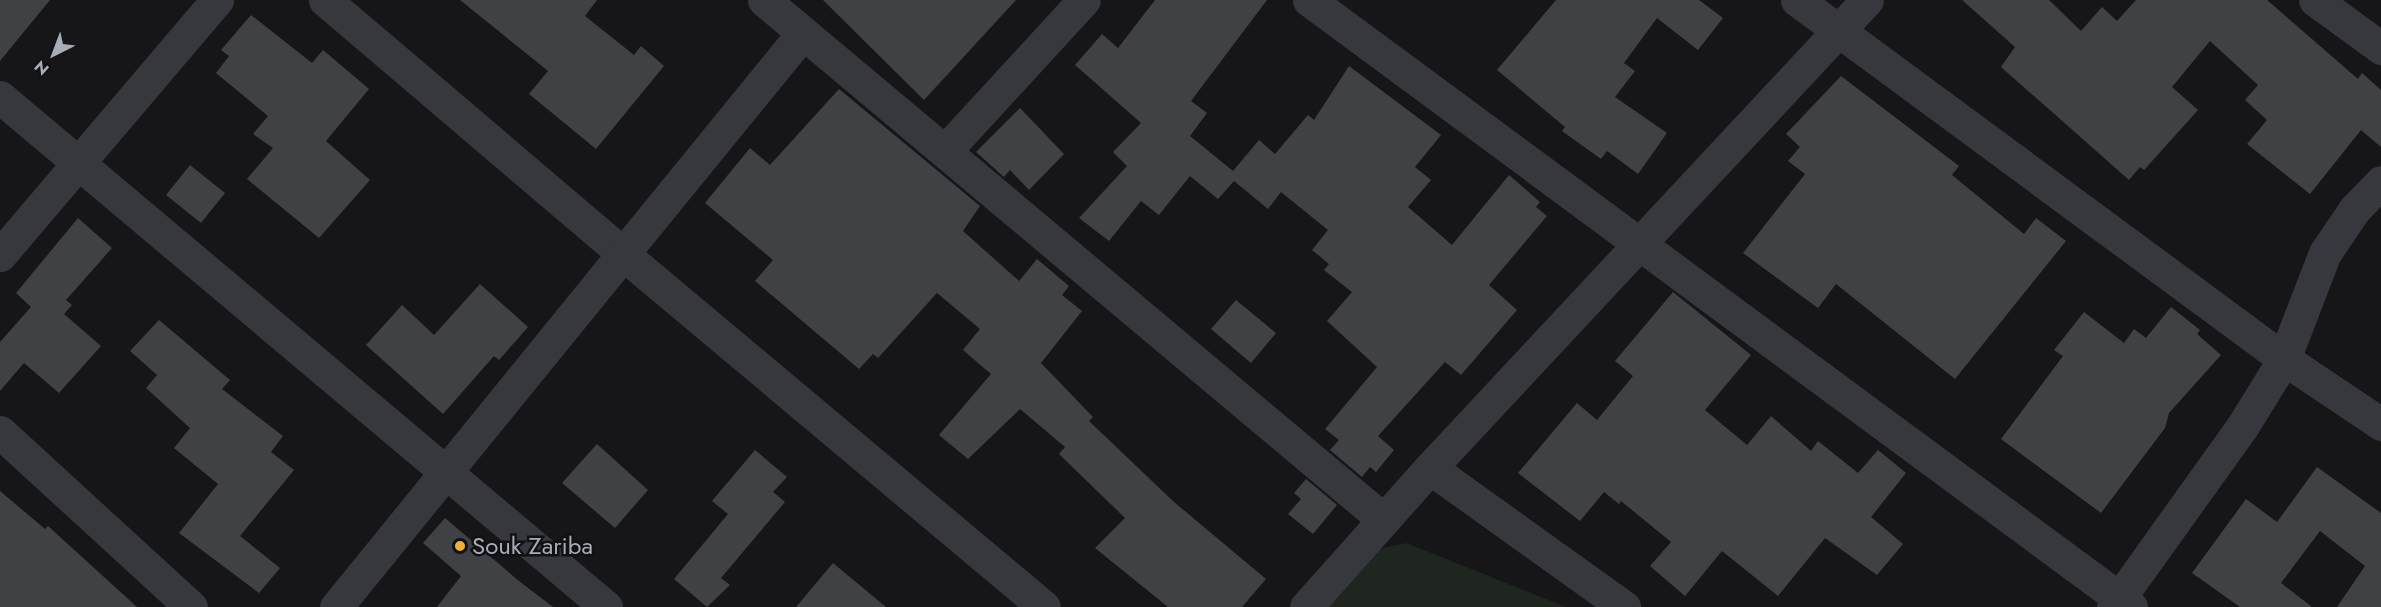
<!DOCTYPE html>
<style>
body{margin:0}
#map{position:relative;width:2381px;height:607px;overflow:hidden;background:#161618;font-family:Jost,sans-serif}
div>[style]{position:absolute}
.green>*{inset:0;background:#1e261f}
.building>*{inset:0;background:#404145}
.minor>*{height:33px;margin:-16.5px;padding:0 16.5px;transform-origin:16.5px;border-radius:16.5px;background:#37383d}
.dots>*{width:16px;height:16px;translate:-50% -50%;box-sizing:border-box;border:3px solid #111113;border-radius:50%}
span{translate:-50% -50%;white-space:nowrap;text-align:center;line-height:1.15;-webkit-text-stroke:5px #111113;paint-order:stroke}
.poi-label{font-size:24px;color:#a8adb8}
.left{translate:0 -50%;text-align:left}
.north{position:absolute;left:24px;top:24px;width:60px;height:60px;-webkit-text-stroke:4px #111113;paint-order:stroke;rotate:222deg;font-size:16px;font-weight:700;line-height:24px;text-align:center;color:#a8adb8}
.north::after{content:'';display:block;margin:auto;width:21px;height:27px;background:#a8adb8;clip-path:polygon(50% 0,100% 100%,50% 72%,0 100%)}
</style>
<div id="map">
<div class="green">
<div style="clip-path:polygon(1406px 543px,1444px 558px,1566px 607px,1318px 607px,1367px 552px)"></div>
</div>
<div class="building">
<div style="clip-path:polygon(0 0,50px 0,0 61px)"></div>
<div style="clip-path:polygon(460px 0,597px 0,585px 16px,634px 55px,641px 46px,664px 66px,596px 149px,529px 94px,548px 71px)"></div>
<div style="clip-path:polygon(823px 0,1016px 0,924px 100px)"></div>
<div style="clip-path:polygon(1155px 0,1267px 0,1191px 101px,1207px 113px,1190px 136px,1233px 171px,1259px 140px,1275px 154px,1308px 115px,1314px 120px,1349px 66px,1441px 135px,1415px 167px,1431px 180px,1408px 207px,1452px 245px,1509px 175px,1540px 202px,1536px 207px,1547px 216px,1489px 285px,1517px 310px,1461px 375px,1445px 362px,1378px 436px,1394px 450px,1376px 472px,1370px 467px,1362px 477px,1330px 450px,1339px 440px,1325px 429px,1377px 367px,1327px 321px,1352px 292px,1324px 270px,1329px 264px,1312px 250px,1328px 230px,1281px 192px,1268px 209px,1234px 181px,1218px 199px,1190px 176px,1159px 215px,1141px 201px,1109px 241px,1079px 218px,1127px 166px,1113px 152px,1141px 123px,1075px 65px,1102px 34px,1118px 48px)"></div>
<div style="clip-path:polygon(1556px 0,1699px 0,1723px 18px,1698px 50px,1657px 18px,1624px 63px,1635px 71px,1615px 97px,1667px 133px,1638px 174px,1607px 151px,1601px 159px,1562px 131px,1565px 127px,1497px 70px)"></div>
<div style="clip-path:polygon(1962px 0,2049px 0,2081px 31px,2102px 7px,2117px 21px,2136px 0,2267px 0,2358px 79px,2362px 73px,2381px 90px,2381px 147px,2361px 130px,2310px 194px,2247px 144px,2267px 120px,2245px 100px,2258px 85px,2210px 41px,2172px 87px,2198px 110px,2144px 170px,2140px 167px,2129px 180px,2001px 67px,2015px 47px)"></div>
<div style="clip-path:polygon(251px 15px,312px 63px,323px 50px,369px 89px,326px 141px,370px 180px,319px 238px,247px 179px,273px 148px,253px 134px,268px 116px,216px 73px,229px 56px,221px 50px)"></div>
<div style="clip-path:polygon(1841px 76px,1959px 166px,1952px 175px,2024px 234px,2036px 218px,2066px 241px,1955px 379px,1836px 284px,1818px 308px,1743px 253px,1805px 174px,1788px 161px,1800px 147px,1786px 134px)"></div>
<div style="clip-path:polygon(839px 89px,980px 206px,963px 231px,1019px 281px,1037px 259px,1069px 286px,1062px 295px,1082px 311px,1041px 363px,1093px 417px,1089px 421px,1174px 502px,1266px 579px,1242px 607px,1168px 607px,1095px 548px,1125px 518px,1059px 454px,1065px 447px,1020px 409px,968px 459px,939px 435px,991px 374px,963px 350px,980px 329px,937px 293px,878px 358px,873px 354px,859px 369px,755px 281px,773px 260px,705px 203px,750px 148px,770px 165px)"></div>
<div style="clip-path:polygon(1020px 108px,1064px 154px,1029px 190px,1010px 170px,1004px 177px,976px 152px)"></div>
<div style="clip-path:polygon(190px 165px,225px 193px,201px 223px,166px 195px)"></div>
<div style="clip-path:polygon(78px 218px,112px 248px,66px 300px,72px 305px,64px 314px,101px 346px,59px 393px,24px 363px,0 391px,0 342px,31px 307px,16px 293px)"></div>
<div style="clip-path:polygon(480px 284px,528px 327px,499px 360px,494px 356px,443px 414px,366px 345px,402px 305px,434px 335px)"></div>
<div style="clip-path:polygon(1673px 292px,1751px 355px,1705px 410px,1747px 445px,1771px 416px,1811px 451px,1818px 441px,1858px 473px,1878px 450px,1906px 473px,1871px 517px,1903px 544px,1877px 575px,1825px 538px,1778px 596px,1722px 551px,1685px 596px,1650px 566px,1671px 542px,1621px 501px,1619px 504px,1604px 492px,1580px 521px,1518px 473px,1577px 403px,1597px 420px,1633px 376px,1615px 361px)"></div>
<div style="clip-path:polygon(1236px 300px,1276px 333px,1251px 363px,1211px 329px)"></div>
<div style="clip-path:polygon(2171px 307px,2200px 330px,2197px 334px,2221px 355px,2169px 413px,2165px 428px,2101px 513px,2001px 439px,2063px 356px,2054px 350px,2084px 312px,2124px 343px,2134px 329px,2146px 338px)"></div>
<div style="clip-path:polygon(159px 320px,230px 380px,222px 389px,283px 436px,271px 452px,294px 470px,240px 536px,280px 568px,259px 593px,179px 533px,218px 484px,174px 448px,190px 428px,146px 388px,157px 375px,130px 351px)"></div>
<div style="clip-path:polygon(597px 444px,648px 490px,615px 528px,562px 483px)"></div>
<div style="clip-path:polygon(755px 450px,787px 477px,773px 492px,785px 502px,721px 578px,730px 585px,707px 607px,674px 579px,728px 514px,712px 501px)"></div>
<div style="clip-path:polygon(2317px 467px,2381px 513px,2381px 607px,2337px 607px,2365px 566px,2320px 531px,2281px 583px,2312px 607px,2240px 607px,2192px 573px,2246px 499px,2277px 522px)"></div>
<div style="clip-path:polygon(1306px 479px,1337px 505px,1313px 534px,1288px 514px,1301px 499px,1294px 493px)"></div>
<div style="clip-path:polygon(0 491px,45px 529px,48px 526px,137px 607px,0 607px)"></div>
<div style="clip-path:polygon(445px 518px,519px 581px,553px 607px,437px 607px,461px 576px,423px 543px)"></div>
<div style="clip-path:polygon(833px 563px,886px 607px,796px 607px)"></div>
</div>
<div class="minor">
<div style="left:325px;top:0;width:392px;rotate:40.4deg"></div>
<div style="left:623px;top:254px;width:455px;rotate:129.1deg"></div>
<div style="left:764px;top:0;width:809px;rotate:39.99deg"></div>
<div style="left:1309px;top:0;width:1022px;rotate:36.44deg"></div>
<div style="left:1797px;top:0;width:605px;rotate:36.4deg"></div>
<div style="left:2284px;top:359px;width:117px;rotate:33.8deg"></div>
<div style="left:2315px;top:0;width:82px;rotate:36deg"></div>
<div style="left:803px;top:33px;width:285px;rotate:129.2deg"></div>
<div style="left:623px;top:254px;width:549px;rotate:39.98deg"></div>
<div style="left:0;top:97px;width:792px;rotate:40.08deg"></div>
<div style="left:945px;top:151px;width:205px;rotate:-47.4deg"></div>
<div style="left:0;top:255px;width:335px;rotate:-49.6deg"></div>
<div style="left:0;top:432px;width:259px;rotate:42.5deg"></div>
<div style="left:1430px;top:468px;width:239px;rotate:35.6deg"></div>
<div style="left:1306px;top:607px;width:186px;rotate:-48.3deg"></div>
<div style="left:1430px;top:468px;width:640px;rotate:-46.96deg"></div>
<div style="left:2113px;top:607px;width:221px;rotate:-54.4deg"></div>
<div style="left:2242px;top:427px;width:80px;rotate:-58.3deg"></div>
<div style="left:2284px;top:359px;width:114px;rotate:-68.9deg"></div>
<div style="left:2325px;top:253px;width:52px;rotate:-56deg"></div>
<div style="left:2354px;top:210px;width:39px;rotate:-46deg"></div>
</div>
<div class="dots">
<div style="left:460px;top:546px;background:#f2b134"></div>
</div>
<div class="poi-label">
<span class="left" style="left:472px;top:546px">Souk Zariba</span>
</div>
<div class="north">N</div>
</div>
